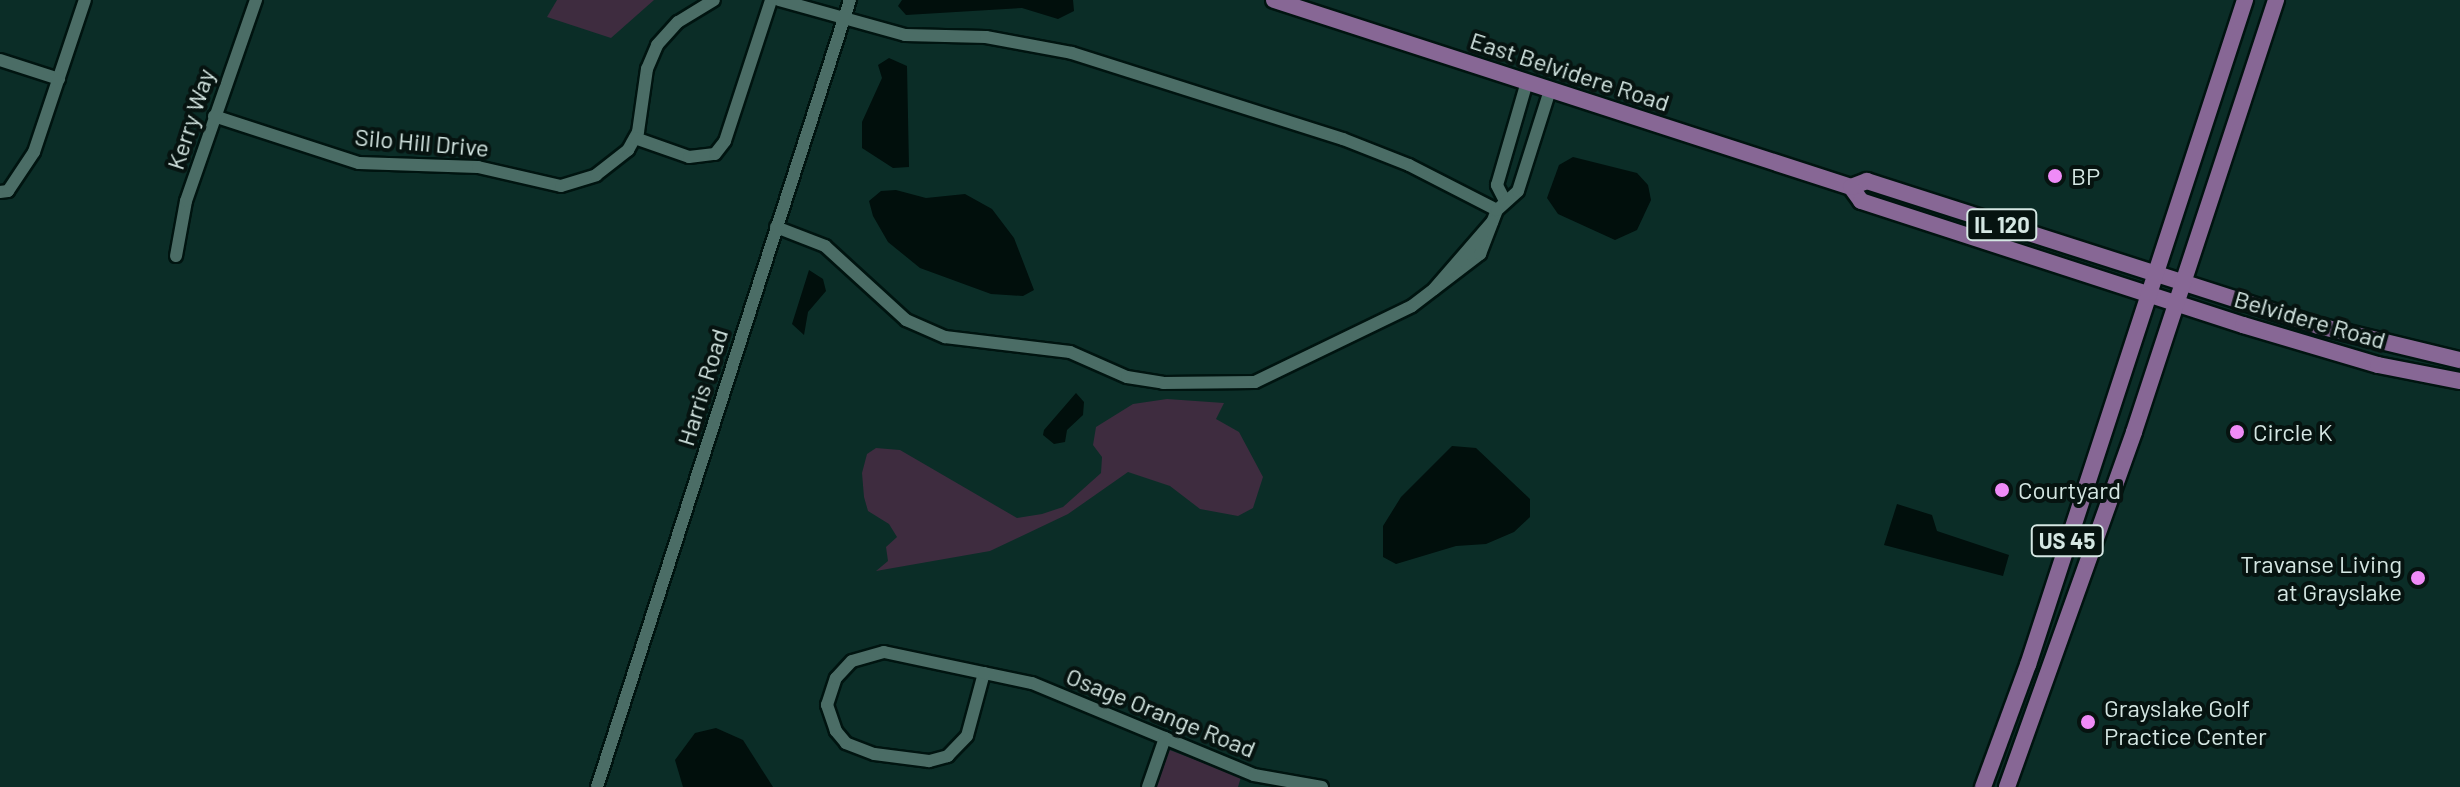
<!DOCTYPE html>
<style>
body{margin:0}
#map{position:relative;width:2460px;height:787px;overflow:hidden;background:#0b2d27;font-family:Barlow,sans-serif}
div>[style]{position:absolute}
.green>*{inset:0;background:#3e2c3f}
.water>*{inset:0;background:#010f0c}
.roads{filter:drop-shadow(2px 0 #001410) drop-shadow(-2px 0 #001410) drop-shadow(0 2px #001410) drop-shadow(0 -2px #001410)}
.minor>*{height:12px;margin:-6px;padding:0 6px;transform-origin:6px;border-radius:6px;background:#4b6d66}
.major>*{height:16px;margin:-8px;padding:0 8px;transform-origin:8px;border-radius:8px;background:#876795}
.dots>*{width:22px;height:22px;translate:-50% -50%;box-sizing:border-box;border:4px solid #061310;border-radius:50%}
span{translate:-50% -50%;white-space:nowrap;text-align:center;line-height:1.15;-webkit-text-stroke:8px #061310;paint-order:stroke}
.shield-label span{padding:2px 6px;background:#061310;border:2px solid;border-radius:6px;-webkit-text-stroke-width:0}
.shield-label{font-size:22px;color:#d5e7e3;font-weight:700}
.street-label{font-size:24px;color:#d5e7e3}
.poi-label{font-size:24px;color:#d5e7e3}
.left{translate:0 -50%;text-align:left}
.right{translate:-100% -50%;text-align:right}
</style>
<div id="map">
<div class="green">
<div style="clip-path:polygon(557px 0,654px 0,611px 38px,547px 17px)"></div>
<div style="clip-path:polygon(1167px 399px,1224px 403px,1216px 419px,1239px 432px,1263px 477px,1253px 508px,1238px 516px,1200px 509px,1170px 486px,1128px 472px,1068px 514px,990px 551px,876px 571px,888px 561px,886px 547px,897px 537px,889px 524px,868px 511px,864px 497px,862px 473px,867px 454px,876px 448px,900px 450px,1017px 518px,1042px 514px,1063px 507px,1101px 473px,1102px 457px,1093px 445px,1096px 427px,1133px 404px)"></div>
<div style="clip-path:polygon(1167px 749px,1241px 777px,1238px 787px,1154px 787px)"></div>
</div>
<div class="water">
<div style="clip-path:polygon(902px 0,1073px 0,1074px 11px,1058px 19px,1022px 8px,906px 15px,898px 6px)"></div>
<div style="clip-path:polygon(889px 58px,907px 66px,909px 167px,893px 168px,862px 148px,862px 122px,882px 78px,878px 65px)"></div>
<div style="clip-path:polygon(1573px 157px,1637px 173px,1648px 185px,1651px 200px,1637px 230px,1615px 240px,1558px 214px,1547px 198px,1559px 165px)"></div>
<div style="clip-path:polygon(896px 190px,926px 198px,965px 194px,992px 209px,1014px 238px,1034px 290px,1023px 296px,991px 294px,920px 268px,888px 242px,873px 216px,869px 201px,881px 191px)"></div>
<div style="clip-path:polygon(809px 270px,823px 279px,826px 291px,808px 312px,804px 335px,792px 324px)"></div>
<div style="clip-path:polygon(1076px 393px,1084px 402px,1083px 415px,1067px 430px,1065px 442px,1054px 444px,1043px 435px,1044px 430px)"></div>
<div style="clip-path:polygon(1452px 446px,1476px 448px,1530px 499px,1530px 517px,1514px 532px,1486px 544px,1456px 546px,1396px 564px,1383px 557px,1383px 526px,1401px 497px)"></div>
<div style="clip-path:polygon(1897px 504px,1932px 515px,1937px 531px,2009px 555px,2003px 576px,1884px 545px)"></div>
<div style="clip-path:polygon(716px 728px,743px 740px,773px 787px,683px 787px,675px 760px,695px 733px)"></div>
</div>
<div class="roads">
<div class="minor">
<div style="left:779px;top:0;width:131px;rotate:15.5deg"></div>
<div style="left:905px;top:35px;width:81px;rotate:1.4deg"></div>
<div style="left:986px;top:37px;width:87px;rotate:10.5deg"></div>
<div style="left:1072px;top:53px;width:284px;rotate:17.6deg"></div>
<div style="left:1343px;top:139px;width:71px;rotate:21.5deg"></div>
<div style="left:1409px;top:165px;width:99px;rotate:27.1deg"></div>
<div style="left:0;top:60px;width:62px;rotate:17.9deg"></div>
<div style="left:214px;top:116px;width:152px;rotate:18deg"></div>
<div style="left:359px;top:163px;width:119px;rotate:1.9deg"></div>
<div style="left:478px;top:167px;width:85px;rotate:12.9deg"></div>
<div style="left:561px;top:186px;width:37px;rotate:-17deg"></div>
<div style="left:596px;top:175px;width:41px;rotate:-38deg"></div>
<div style="left:628px;top:150px;width:21px;rotate:-61deg"></div>
<div style="left:638px;top:132px;width:64px;rotate:-81.9deg"></div>
<div style="left:647px;top:69px;width:26px;rotate:-67deg"></div>
<div style="left:657px;top:45px;width:31px;rotate:-48deg"></div>
<div style="left:678px;top:22px;width:42px;rotate:-31.4deg"></div>
<div style="left:635px;top:138px;width:57px;rotate:19.4deg"></div>
<div style="left:689px;top:157px;width:26px;rotate:-7deg"></div>
<div style="left:715px;top:154px;width:16px;rotate:-52deg"></div>
<div style="left:725px;top:141px;width:148px;rotate:-71.9deg"></div>
<div style="left:0;top:192px;width:8px;rotate:-7deg"></div>
<div style="left:8px;top:191px;width:47px;rotate:-56.3deg"></div>
<div style="left:34px;top:152px;width:160px;rotate:-71.5deg"></div>
<div style="left:1505px;top:201px;width:18px;rotate:-117deg"></div>
<div style="left:1497px;top:185px;width:107px;rotate:-73.8deg"></div>
<div style="left:776px;top:227px;width:53px;rotate:21.2deg"></div>
<div style="left:825px;top:246px;width:110px;rotate:42.4deg"></div>
<div style="left:906px;top:320px;width:43px;rotate:23.6deg"></div>
<div style="left:945px;top:337px;width:126px;rotate:6.8deg"></div>
<div style="left:1070px;top:352px;width:62px;rotate:23.7deg"></div>
<div style="left:1127px;top:377px;width:36px;rotate:9deg"></div>
<div style="left:1163px;top:383px;width:92px;rotate:-0.6deg"></div>
<div style="left:1255px;top:382px;width:174px;rotate:-25.8deg"></div>
<div style="left:1412px;top:306px;width:86px;rotate:-37.4deg"></div>
<div style="left:1480px;top:254px;width:47px;rotate:-68.9deg"></div>
<div style="left:1497px;top:210px;width:28px;rotate:-42deg"></div>
<div style="left:1518px;top:191px;width:106px;rotate:-72.4deg"></div>
<div style="left:176px;top:256px;width:56px;rotate:-79.7deg"></div>
<div style="left:186px;top:201px;width:213px;rotate:-70.8deg"></div>
<div style="left:1434px;top:289px;width:89px;rotate:-49.1deg"></div>
<div style="left:884px;top:652px;width:102px;rotate:11.9deg"></div>
<div style="left:984px;top:673px;width:65px;rotate:105.1deg"></div>
<div style="left:967px;top:736px;width:28px;rotate:134deg"></div>
<div style="left:948px;top:756px;width:20px;rotate:165deg"></div>
<div style="left:929px;top:761px;width:55px;rotate:-172.7deg"></div>
<div style="left:874px;top:754px;width:30px;rotate:-159deg"></div>
<div style="left:846px;top:743px;width:16px;rotate:-130deg"></div>
<div style="left:836px;top:731px;width:28px;rotate:-109deg"></div>
<div style="left:827px;top:705px;width:28px;rotate:-72deg"></div>
<div style="left:836px;top:678px;width:23px;rotate:-47deg"></div>
<div style="left:852px;top:661px;width:33px;rotate:-16deg"></div>
<div style="left:984px;top:673px;width:49px;rotate:11.8deg"></div>
<div style="left:1032px;top:683px;width:240px;rotate:22.5deg"></div>
<div style="left:1254px;top:775px;width:69px;rotate:10deg"></div>
<div style="left:597px;top:787px;width:827px;rotate:-72.18deg"></div>
<div style="left:1148px;top:787px;width:52px;rotate:-70.9deg"></div>
</div>
<div class="major">
<div style="left:1274px;top:0;width:607px;rotate:17.96deg"></div>
<div style="left:1851px;top:187px;width:17px;rotate:54deg"></div>
<div style="left:1861px;top:201px;width:402px;rotate:18deg"></div>
<div style="left:2243px;top:325px;width:141px;rotate:16.5deg"></div>
<div style="left:2378px;top:365px;width:84px;rotate:11deg"></div>
<div style="left:1851px;top:187px;width:17px;rotate:-21deg"></div>
<div style="left:1867px;top:181px;width:475px;rotate:17.8deg"></div>
<div style="left:2319px;top:326px;width:145px;rotate:13.6deg"></div>
<div style="left:1983px;top:787px;width:130px;rotate:-69.8deg"></div>
<div style="left:2028px;top:665px;width:700px;rotate:-71.93deg"></div>
<div style="left:2007px;top:787px;width:377px;rotate:-70.3deg"></div>
<div style="left:2134px;top:432px;width:455px;rotate:-71.8deg"></div>
</div>
</div>
<div class="dots">
<div style="left:2055px;top:176px;background:#ef8bf7"></div>
<div style="left:2237px;top:432px;background:#ef8bf7"></div>
<div style="left:2002px;top:490px;background:#ef8bf7"></div>
<div style="left:2418px;top:578px;background:#ef8bf7"></div>
<div style="left:2088px;top:722px;background:#ef8bf7"></div>
</div>
<div class="shield-label">
<span style="left:2002px;top:225px">IL 120</span>
<span style="left:2067px;top:541px">US 45</span>
</div>
<div class="street-label">
<span style="left:1570px;top:71px;rotate:18deg">East Belvidere Road</span>
<span style="left:190px;top:119px;rotate:-72deg">Kerry Way</span>
<span style="left:422px;top:142px;rotate:5deg">Silo Hill Drive</span>
<span style="left:2310px;top:319px;rotate:16deg">Belvidere Road</span>
<span style="left:702px;top:387px;rotate:-73deg">Harris Road</span>
<span style="left:1161px;top:712px;rotate:22deg">Osage Orange Road</span>
</div>
<div class="poi-label">
<span class="left" style="left:2071px;top:176px">BP</span>
<span class="left" style="left:2253px;top:432px">Circle K</span>
<span class="left" style="left:2018px;top:490px">Courtyard</span>
<span class="right" style="left:2402px;top:578px">Travanse Living<br>at Grayslake</span>
<span class="left" style="left:2104px;top:722px">Grayslake Golf<br>Practice Center</span>
</div>
</div>
